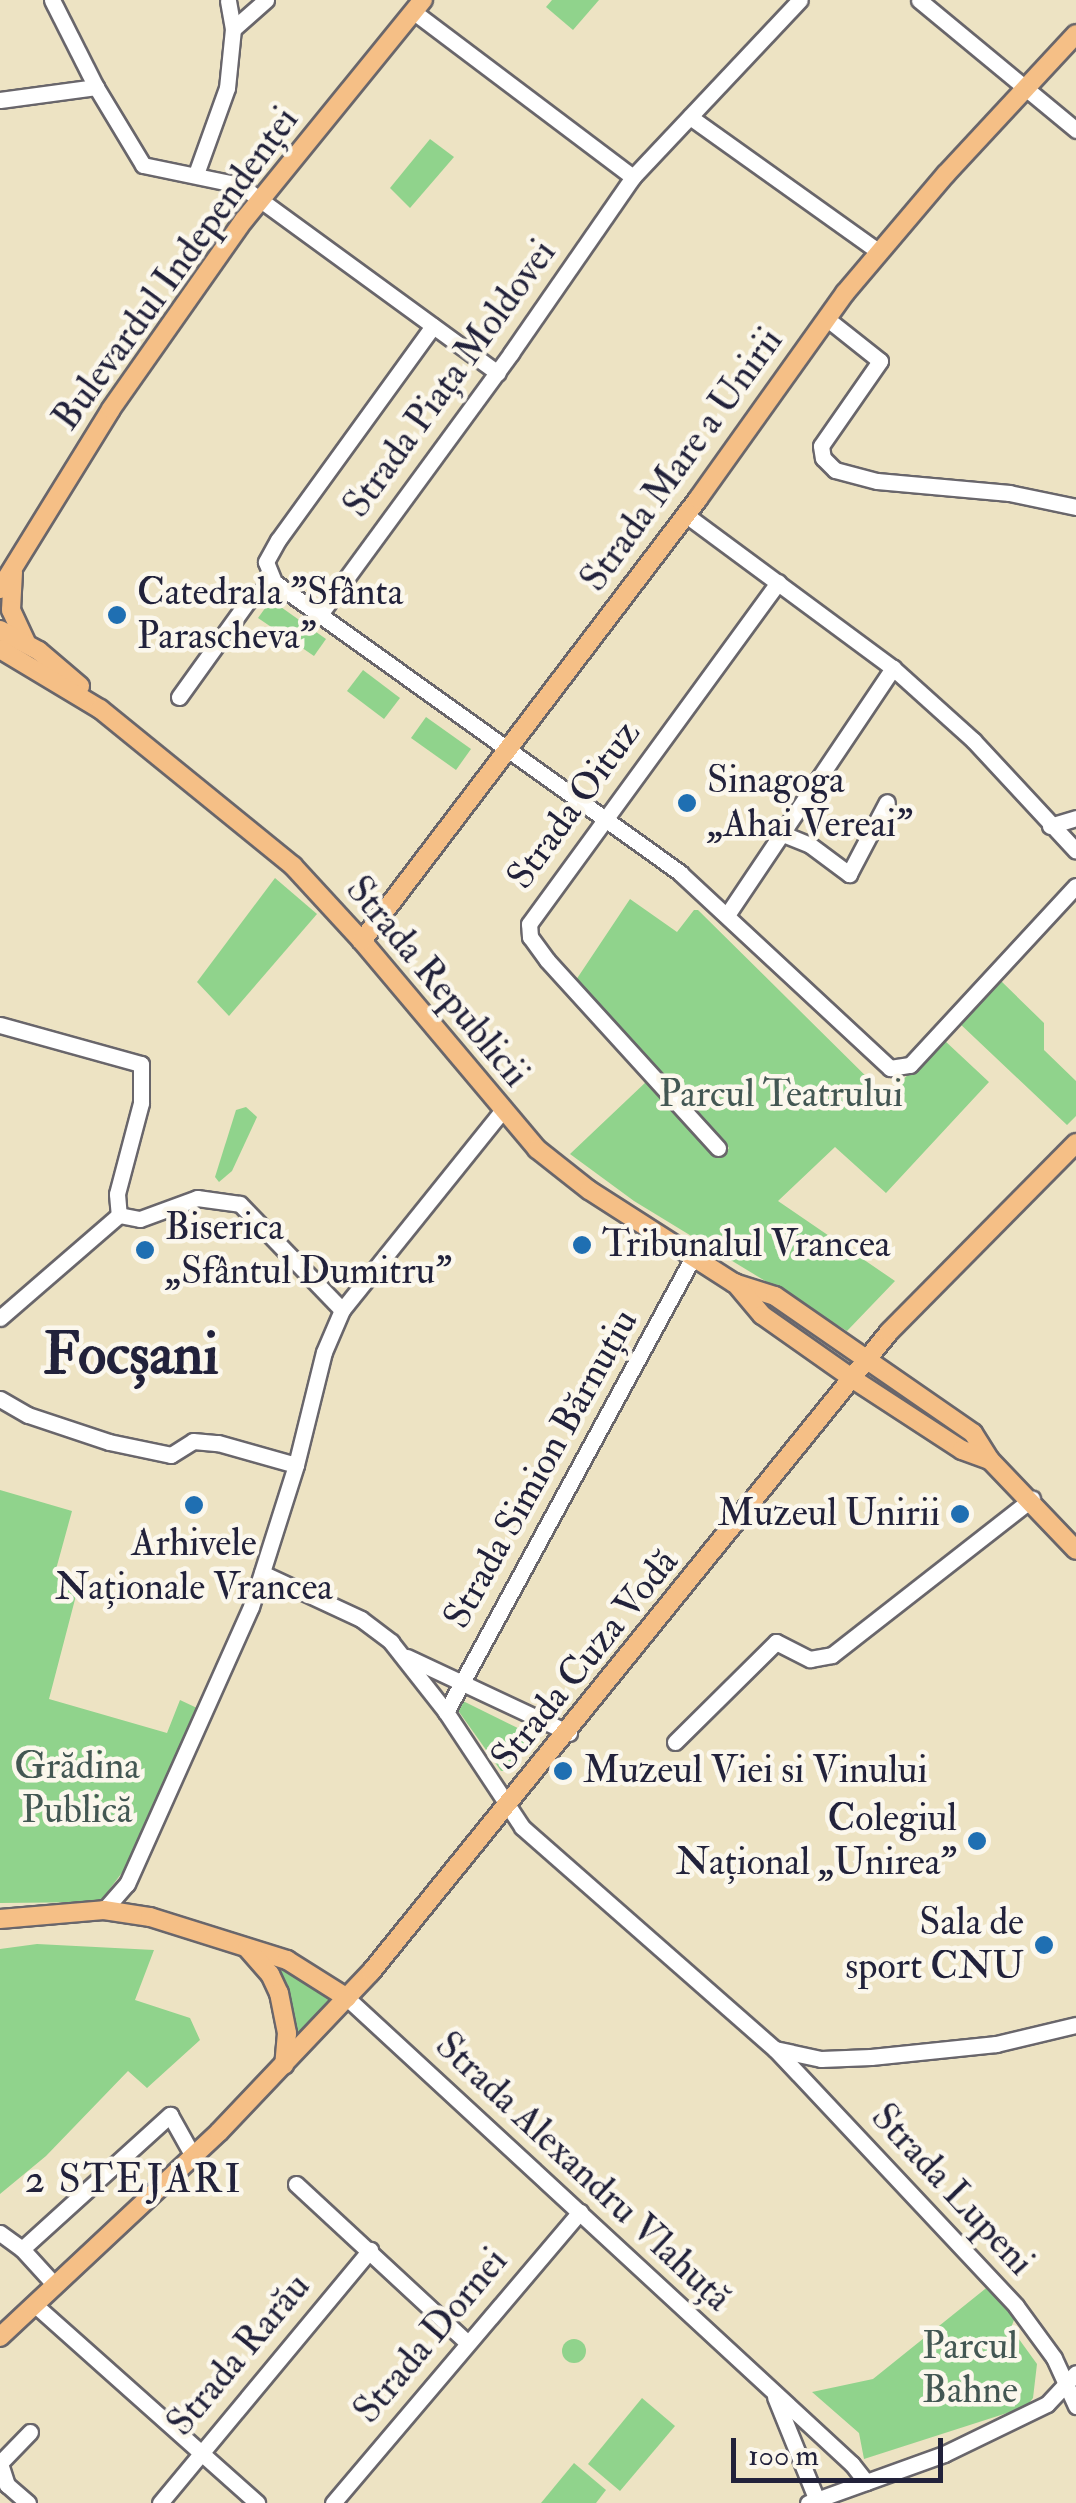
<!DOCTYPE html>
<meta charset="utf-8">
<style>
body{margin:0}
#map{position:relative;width:1076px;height:2503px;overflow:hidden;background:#ede3c3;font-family:"IM FELL Double Pica",serif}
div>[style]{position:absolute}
.green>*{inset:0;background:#90d38c}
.round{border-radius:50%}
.roads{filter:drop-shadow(2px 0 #69666b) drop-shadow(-2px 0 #69666b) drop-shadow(0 2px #69666b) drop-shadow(0 -2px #69666b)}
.minor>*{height:15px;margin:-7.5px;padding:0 7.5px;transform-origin:7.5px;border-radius:7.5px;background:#fff}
.major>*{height:18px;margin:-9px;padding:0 9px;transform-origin:9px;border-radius:9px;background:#f5bf86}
.dots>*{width:28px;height:28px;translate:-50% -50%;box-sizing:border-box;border:5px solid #fbf7ec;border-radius:50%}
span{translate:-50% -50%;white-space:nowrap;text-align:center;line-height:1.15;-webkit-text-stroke:9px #fbf7ec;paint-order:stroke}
.street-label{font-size:38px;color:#22223b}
.poi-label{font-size:38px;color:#22223b}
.left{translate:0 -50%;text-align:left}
.right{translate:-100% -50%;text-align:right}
.park-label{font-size:38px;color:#435753}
.neighbourhood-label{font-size:40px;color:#22223b;letter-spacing:2.5px}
.town-label{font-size:58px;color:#22223b;font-weight:700}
.scale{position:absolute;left:731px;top:2438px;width:212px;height:45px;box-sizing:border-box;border:5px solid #22223b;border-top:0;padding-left:12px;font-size:30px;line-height:35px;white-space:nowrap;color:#22223b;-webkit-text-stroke:8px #fbf7ec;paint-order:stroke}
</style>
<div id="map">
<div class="green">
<div style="clip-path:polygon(552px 0,599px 0,573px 30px,546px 7px)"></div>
<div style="clip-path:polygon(430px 139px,454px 157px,410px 208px,390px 188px)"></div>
<div style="clip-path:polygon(271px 600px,326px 639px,314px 656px,258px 618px)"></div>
<div style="clip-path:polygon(363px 670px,400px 698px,384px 719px,347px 691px)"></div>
<div style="clip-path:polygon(426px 717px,471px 749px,456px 770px,411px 738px)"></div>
<div style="clip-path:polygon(275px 878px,317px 914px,229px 1016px,197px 982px)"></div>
<div style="clip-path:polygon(630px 899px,677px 932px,694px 910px,698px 910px,886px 1096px,944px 1040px,989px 1082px,886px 1193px,835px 1147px,778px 1201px,895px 1281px,847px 1331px,634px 1201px,570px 1154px,647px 1081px,695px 1134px,722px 1156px,729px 1148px,576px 980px)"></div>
<div style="clip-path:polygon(1000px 980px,1044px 1023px,1044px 1050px,1076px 1081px,1076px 1116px,1067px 1125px,957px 1021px)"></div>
<div style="clip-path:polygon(246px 1107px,257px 1117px,232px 1171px,219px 1182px,215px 1177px,236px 1110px)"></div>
<div style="clip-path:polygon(0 1490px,72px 1511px,55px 1573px,79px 1584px,49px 1699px,167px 1733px,180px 1700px,197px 1708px,127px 1866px,100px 1902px,0 1903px)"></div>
<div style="clip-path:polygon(463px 1701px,532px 1735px,506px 1771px,501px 1771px,457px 1709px)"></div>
<div style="clip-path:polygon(37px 1944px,154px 1950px,135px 2000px,190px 2018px,200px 2040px,147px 2088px,128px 2071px,46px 2156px,0 2194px,0 1949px)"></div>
<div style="clip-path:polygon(243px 1944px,347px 1998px,284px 2065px,283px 2009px)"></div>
<div style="clip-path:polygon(990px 2285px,1015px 2317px,1011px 2328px,1037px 2364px,1033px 2398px,1026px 2407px,864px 2459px,859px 2433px,812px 2392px,873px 2379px)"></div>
<div class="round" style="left:562px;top:2339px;width:24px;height:24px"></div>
<div style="clip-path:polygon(642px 2398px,675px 2426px,620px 2491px,588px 2464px)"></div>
<div style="clip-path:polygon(574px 2463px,606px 2490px,596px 2503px,541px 2503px)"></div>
</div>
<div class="roads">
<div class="minor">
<div style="left:52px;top:0;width:97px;rotate:63.2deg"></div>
<div style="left:96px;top:87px;width:91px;rotate:58.9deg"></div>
<div style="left:143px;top:165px;width:99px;rotate:11.7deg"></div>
<div style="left:240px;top:185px;width:319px;rotate:36.1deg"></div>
<div style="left:919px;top:0;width:204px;rotate:39.6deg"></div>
<div style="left:414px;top:12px;width:274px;rotate:37deg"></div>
<div style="left:233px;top:29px;width:44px;rotate:-41.3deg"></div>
<div style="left:0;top:100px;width:97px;rotate:-7.7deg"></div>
<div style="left:690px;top:117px;width:232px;rotate:35.5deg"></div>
<div style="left:196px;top:174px;width:91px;rotate:-70.2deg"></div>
<div style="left:227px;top:88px;width:59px;rotate:-84.2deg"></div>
<div style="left:233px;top:29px;width:29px;rotate:-100deg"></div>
<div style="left:826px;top:318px;width:69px;rotate:38.5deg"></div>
<div style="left:880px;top:361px;width:103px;rotate:124.8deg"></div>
<div style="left:821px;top:446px;width:12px;rotate:81deg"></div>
<div style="left:823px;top:458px;width:17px;rotate:45deg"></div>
<div style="left:835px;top:470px;width:43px;rotate:14.7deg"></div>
<div style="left:877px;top:481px;width:133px;rotate:5.2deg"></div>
<div style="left:1009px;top:493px;width:68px;rotate:11.8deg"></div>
<div style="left:433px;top:326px;width:264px;rotate:125.9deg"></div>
<div style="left:278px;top:540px;width:25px;rotate:119deg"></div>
<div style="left:266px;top:562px;width:22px;rotate:68deg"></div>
<div style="left:274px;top:582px;width:500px;rotate:35.6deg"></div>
<div style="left:680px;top:873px;width:287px;rotate:42.9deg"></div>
<div style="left:890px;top:1068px;width:20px;rotate:-9deg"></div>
<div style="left:910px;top:1065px;width:244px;rotate:-47.2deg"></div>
<div style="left:686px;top:515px;width:257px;rotate:36.5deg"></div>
<div style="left:893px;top:668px;width:108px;rotate:42deg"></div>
<div style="left:973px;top:740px;width:151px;rotate:47.1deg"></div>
<div style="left:318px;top:617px;width:327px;rotate:-53.8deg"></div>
<div style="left:511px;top:353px;width:214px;rotate:-55.3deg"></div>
<div style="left:633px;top:177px;width:243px;rotate:-46.7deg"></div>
<div style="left:179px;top:697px;width:118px;rotate:-54.3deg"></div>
<div style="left:248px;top:601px;width:32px;rotate:-36deg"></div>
<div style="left:1050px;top:826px;width:27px;rotate:-17deg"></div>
<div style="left:783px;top:834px;width:29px;rotate:22deg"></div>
<div style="left:810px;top:845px;width:49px;rotate:36.6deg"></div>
<div style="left:849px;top:874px;width:81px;rotate:-62.2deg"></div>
<div style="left:727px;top:915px;width:298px;rotate:-56.1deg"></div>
<div style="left:0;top:1025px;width:146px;rotate:15.5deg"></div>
<div style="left:141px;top:1064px;width:39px;rotate:90deg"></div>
<div style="left:141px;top:1103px;width:94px;rotate:104.8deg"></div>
<div style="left:117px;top:1194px;width:21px;rotate:85deg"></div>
<div style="left:718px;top:1148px;width:254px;rotate:-132.3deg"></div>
<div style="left:547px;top:960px;width:29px;rotate:-126deg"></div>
<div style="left:530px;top:937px;width:13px;rotate:-94deg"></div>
<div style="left:529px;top:924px;width:423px;rotate:-53.9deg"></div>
<div style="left:119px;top:1215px;width:21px;rotate:11deg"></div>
<div style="left:140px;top:1219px;width:61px;rotate:-20.2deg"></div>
<div style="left:197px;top:1198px;width:43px;rotate:7.9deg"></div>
<div style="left:240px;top:1204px;width:147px;rotate:46.1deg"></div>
<div style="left:0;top:1318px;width:157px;rotate:-40.9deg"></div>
<div style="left:0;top:1399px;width:32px;rotate:30deg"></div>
<div style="left:28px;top:1415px;width:85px;rotate:18.4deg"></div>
<div style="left:109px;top:1442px;width:63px;rotate:11.8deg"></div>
<div style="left:171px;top:1455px;width:26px;rotate:-32deg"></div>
<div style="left:193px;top:1441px;width:25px;rotate:5deg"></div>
<div style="left:218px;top:1443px;width:81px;rotate:15.8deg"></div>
<div style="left:262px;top:1573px;width:109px;rotate:24.9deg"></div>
<div style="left:361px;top:1619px;width:38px;rotate:37deg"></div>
<div style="left:391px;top:1642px;width:89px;rotate:51.8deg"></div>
<div style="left:446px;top:1712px;width:138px;rotate:56.5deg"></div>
<div style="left:522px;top:1827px;width:337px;rotate:41.3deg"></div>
<div style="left:775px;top:2049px;width:352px;rotate:46.8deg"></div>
<div style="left:1016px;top:2306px;width:64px;rotate:53.8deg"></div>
<div style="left:1054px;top:2358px;width:53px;rotate:65.4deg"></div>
<div style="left:407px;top:1657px;width:179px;rotate:25.1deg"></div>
<div style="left:446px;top:1712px;width:518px;rotate:-61.5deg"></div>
<div style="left:675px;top:1742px;width:142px;rotate:-44.7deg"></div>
<div style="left:776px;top:1642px;width:38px;rotate:27deg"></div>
<div style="left:810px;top:1659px;width:22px;rotate:-10deg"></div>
<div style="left:832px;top:1655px;width:254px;rotate:-38deg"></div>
<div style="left:104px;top:1910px;width:35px;rotate:-49deg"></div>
<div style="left:127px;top:1884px;width:303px;rotate:-65.9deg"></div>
<div style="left:251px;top:1607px;width:149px;rotate:-72.4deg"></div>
<div style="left:296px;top:1465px;width:116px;rotate:-76.1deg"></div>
<div style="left:324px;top:1352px;width:46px;rotate:-66.8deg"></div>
<div style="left:342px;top:1310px;width:255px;rotate:-51.2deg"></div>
<div style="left:347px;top:1998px;width:687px;rotate:42.7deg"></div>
<div style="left:852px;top:2464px;width:23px;rotate:52deg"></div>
<div style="left:775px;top:2049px;width:47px;rotate:12.3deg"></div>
<div style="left:821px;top:2059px;width:50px;rotate:-2.3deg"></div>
<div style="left:871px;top:2057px;width:126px;rotate:-5.9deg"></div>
<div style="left:996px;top:2044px;width:82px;rotate:-13.4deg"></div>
<div style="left:296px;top:2184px;width:234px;rotate:42.8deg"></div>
<div style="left:0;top:2233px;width:27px;rotate:36deg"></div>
<div style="left:22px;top:2249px;width:47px;rotate:47.6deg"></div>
<div style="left:22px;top:2249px;width:200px;rotate:-42.2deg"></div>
<div style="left:170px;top:2115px;width:47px;rotate:60.7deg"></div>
<div style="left:34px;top:2304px;width:299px;rotate:41.7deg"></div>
<div style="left:775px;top:2397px;width:114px;rotate:67.9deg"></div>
<div style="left:28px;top:2503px;width:28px;rotate:-139deg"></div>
<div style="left:7px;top:2485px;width:23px;rotate:-108deg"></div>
<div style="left:0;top:2463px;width:43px;rotate:-45.9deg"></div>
<div style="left:160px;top:2503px;width:329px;rotate:-50.3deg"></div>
<div style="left:333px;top:2503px;width:382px;rotate:-49.7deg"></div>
<div style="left:808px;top:2503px;width:145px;rotate:-19.8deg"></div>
<div style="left:944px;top:2454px;width:114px;rotate:-25.9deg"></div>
<div style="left:1047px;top:2404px;width:42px;rotate:-46.9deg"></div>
</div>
<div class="major">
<div style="left:13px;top:572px;width:38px;rotate:93deg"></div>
<div style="left:11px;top:610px;width:35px;rotate:65deg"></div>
<div style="left:0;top:589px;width:211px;rotate:-58.3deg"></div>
<div style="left:111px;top:409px;width:231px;rotate:-54.9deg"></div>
<div style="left:244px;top:220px;width:284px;rotate:-50.9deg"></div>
<div style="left:0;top:630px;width:44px;rotate:28.3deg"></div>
<div style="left:39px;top:651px;width:54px;rotate:40.5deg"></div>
<div style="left:0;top:649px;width:117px;rotate:31deg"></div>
<div style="left:100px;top:709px;width:249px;rotate:39.1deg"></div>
<div style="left:293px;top:866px;width:102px;rotate:47.4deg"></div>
<div style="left:362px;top:941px;width:272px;rotate:49.9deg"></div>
<div style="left:537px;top:1149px;width:66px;rotate:38.3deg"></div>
<div style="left:589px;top:1190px;width:172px;rotate:32.7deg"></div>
<div style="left:734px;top:1283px;width:43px;rotate:17.6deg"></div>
<div style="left:775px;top:1296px;width:241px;rotate:34.7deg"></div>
<div style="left:973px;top:1433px;width:32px;rotate:58deg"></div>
<div style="left:990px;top:1460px;width:124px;rotate:46.3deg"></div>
<div style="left:362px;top:941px;width:555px;rotate:-52.76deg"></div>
<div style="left:698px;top:499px;width:253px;rotate:-54.5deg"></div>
<div style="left:845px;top:293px;width:156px;rotate:-49.7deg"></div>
<div style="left:946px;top:174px;width:191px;rotate:-47.1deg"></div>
<div style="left:735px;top:1283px;width:42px;rotate:49.8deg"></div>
<div style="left:762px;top:1315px;width:111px;rotate:35.1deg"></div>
<div style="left:853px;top:1379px;width:130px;rotate:33.1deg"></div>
<div style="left:962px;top:1450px;width:30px;rotate:20deg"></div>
<div style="left:0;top:1919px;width:104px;rotate:-4.9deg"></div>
<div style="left:104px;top:1910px;width:47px;rotate:8.7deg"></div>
<div style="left:150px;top:1917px;width:144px;rotate:17.4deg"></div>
<div style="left:287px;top:1960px;width:71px;rotate:32.3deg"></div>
<div style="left:247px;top:1948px;width:35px;rotate:49deg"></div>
<div style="left:270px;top:1974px;width:21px;rotate:65deg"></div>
<div style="left:279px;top:1993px;width:41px;rotate:78.7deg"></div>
<div style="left:287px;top:2033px;width:32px;rotate:95deg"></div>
<div style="left:0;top:2337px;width:300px;rotate:-43.1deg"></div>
<div style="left:219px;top:2132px;width:221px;rotate:-46.5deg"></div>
<div style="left:371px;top:1972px;width:823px;rotate:-51.01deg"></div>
<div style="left:889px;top:1332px;width:266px;rotate:-45.3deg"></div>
</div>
</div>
<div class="dots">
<div style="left:117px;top:615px;background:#1f6fb2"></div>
<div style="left:687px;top:803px;background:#1f6fb2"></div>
<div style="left:582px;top:1245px;background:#1f6fb2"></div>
<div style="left:145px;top:1250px;background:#1f6fb2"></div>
<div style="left:194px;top:1505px;background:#1f6fb2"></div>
<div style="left:960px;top:1514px;background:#1f6fb2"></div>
<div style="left:563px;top:1771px;background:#1f6fb2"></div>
<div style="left:977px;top:1841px;background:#1f6fb2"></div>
<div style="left:1044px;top:1945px;background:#1f6fb2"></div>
</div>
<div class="street-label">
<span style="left:176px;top:269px;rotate:-54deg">Bulevardul Independenței</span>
<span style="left:450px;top:379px;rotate:-54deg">Strada Piața Moldovei</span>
<span style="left:682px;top:460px;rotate:-54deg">Strada Mare a Unirii</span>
<span style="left:574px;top:805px;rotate:-54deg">Strada Oituz</span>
<span style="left:437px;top:982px;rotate:50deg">Strada Republicii</span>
<span style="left:541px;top:1469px;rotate:-61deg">Strada Simion Bărnuțiu</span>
<span style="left:585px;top:1660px;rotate:-51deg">Strada Cuza Vodă</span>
<span style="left:583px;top:2172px;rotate:43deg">Strada Alexandru Vlahuță</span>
<span style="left:952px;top:2190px;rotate:47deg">Strada Lupeni</span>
<span style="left:431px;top:2336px;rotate:-50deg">Strada Dornei</span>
<span style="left:239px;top:2355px;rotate:-50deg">Strada Rarău</span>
</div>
<div class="poi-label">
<span class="left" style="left:137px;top:615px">Catedrala "Sfânta<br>Parascheva"</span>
<span class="left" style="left:707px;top:803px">Sinagoga<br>„Ahai Vereai"</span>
<span class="left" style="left:165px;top:1250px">Biserica<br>„Sfântul Dumitru"</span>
<span class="left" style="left:602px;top:1245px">Tribunalul Vrancea</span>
<span class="right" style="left:940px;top:1514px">Muzeul Unirii</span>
<span style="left:194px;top:1566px">Arhivele<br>Naționale Vrancea</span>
<span class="left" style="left:583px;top:1771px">Muzeul Viei si Vinului</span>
<span class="right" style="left:957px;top:1841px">Colegiul<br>Național „Unirea"</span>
<span class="right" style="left:1024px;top:1945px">Sala de<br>sport CNU</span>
</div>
<div class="park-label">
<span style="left:781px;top:1095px">Parcul Teatrului</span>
<span style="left:77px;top:1789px">Grădina<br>Publică</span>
<span style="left:970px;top:2369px">Parcul<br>Bahne</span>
</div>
<div class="neighbourhood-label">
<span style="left:134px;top:2180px">2 STEJARI</span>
</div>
<div class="town-label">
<span style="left:131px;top:1355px">Focșani</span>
</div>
<div class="scale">100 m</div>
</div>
